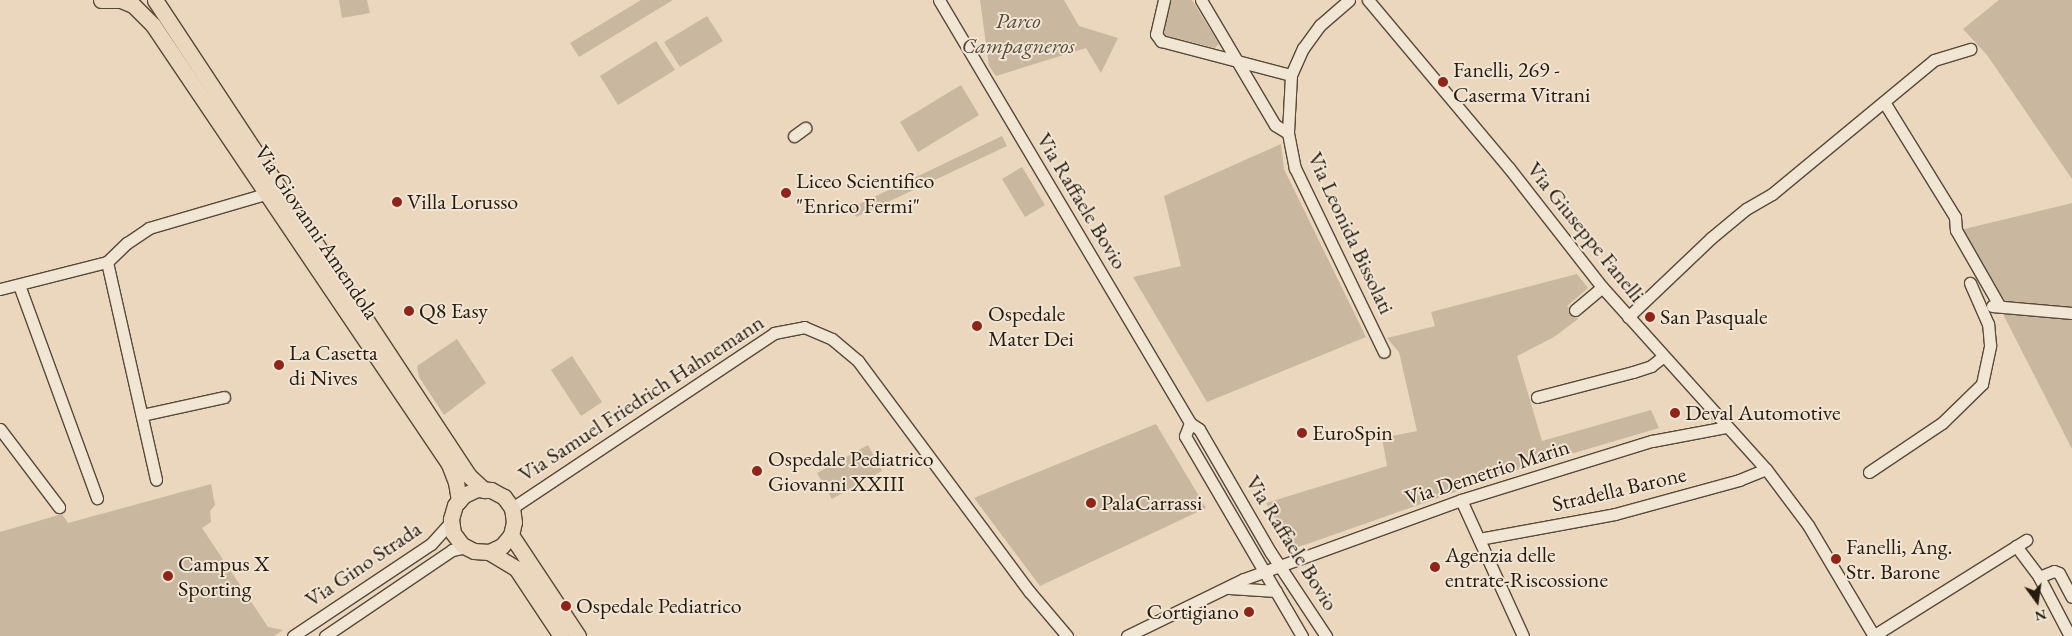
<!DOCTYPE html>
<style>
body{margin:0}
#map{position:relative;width:2072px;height:636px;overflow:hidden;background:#ead7bd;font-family:"EB Garamond",serif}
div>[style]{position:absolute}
.green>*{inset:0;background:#c9b79f}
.roads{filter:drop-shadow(1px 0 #57493a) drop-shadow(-1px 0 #57493a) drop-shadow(0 1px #57493a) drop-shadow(0 -1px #57493a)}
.minor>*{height:11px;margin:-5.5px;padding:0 5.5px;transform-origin:5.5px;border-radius:5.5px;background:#f1e5d4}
.major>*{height:15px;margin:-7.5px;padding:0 7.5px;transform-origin:7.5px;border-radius:7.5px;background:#ead7bd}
.dots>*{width:14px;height:14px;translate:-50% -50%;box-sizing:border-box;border:2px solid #f1e5d4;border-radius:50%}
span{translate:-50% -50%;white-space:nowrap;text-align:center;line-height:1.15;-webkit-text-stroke:4px #f1e5d4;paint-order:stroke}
.park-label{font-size:22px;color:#57493a;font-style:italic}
.poi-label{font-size:22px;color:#261a0f}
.left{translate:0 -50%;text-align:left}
.right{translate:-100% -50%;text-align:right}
.street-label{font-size:22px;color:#261a0f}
.north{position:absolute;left:2012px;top:576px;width:50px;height:50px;-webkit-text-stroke:4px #f1e5d4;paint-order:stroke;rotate:166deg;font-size:14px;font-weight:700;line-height:20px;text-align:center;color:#261a0f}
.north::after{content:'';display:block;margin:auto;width:18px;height:22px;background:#261a0f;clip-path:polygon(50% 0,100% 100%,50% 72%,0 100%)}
</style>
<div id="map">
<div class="green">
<div style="clip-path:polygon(339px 0,367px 0,370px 13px,342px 18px)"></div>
<div style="clip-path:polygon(641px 0,673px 0,579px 57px,570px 43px)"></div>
<div style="clip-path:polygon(980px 0,1064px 0,1079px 26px,1118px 38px,1101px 73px,1086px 48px,996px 76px,989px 66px)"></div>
<div style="clip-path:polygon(1170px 0,1192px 0,1219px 44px,1215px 48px,1164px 35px)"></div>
<div style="clip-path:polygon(1999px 0,2072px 0,2072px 179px,1987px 55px,1963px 29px)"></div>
<div style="clip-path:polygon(707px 16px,723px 41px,680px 67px,664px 42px)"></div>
<div style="clip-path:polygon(656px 41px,675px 70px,618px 105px,600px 76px)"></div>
<div style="clip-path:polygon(961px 85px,979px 115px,918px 152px,900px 122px)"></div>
<div style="clip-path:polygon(1002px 136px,1007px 146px,856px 217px,851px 208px)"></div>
<div style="clip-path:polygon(1281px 144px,1284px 169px,1366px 337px,1207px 402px,1133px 277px,1181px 266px,1164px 196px)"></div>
<div style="clip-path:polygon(1022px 167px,1045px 205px,1025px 217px,1002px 179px)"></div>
<div style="clip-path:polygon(2072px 203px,2072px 449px,1960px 230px)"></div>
<div style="clip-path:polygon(1577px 274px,1588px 288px,1567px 306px,1578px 319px,1554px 337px,1517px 356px,1542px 441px,1651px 410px,1659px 428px,1523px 468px,1293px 549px,1266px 503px,1387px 466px,1382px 438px,1417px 431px,1399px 352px,1387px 338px,1435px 326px,1431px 312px)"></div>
<div style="clip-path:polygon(457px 339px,486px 383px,444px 415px,419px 377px,417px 366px)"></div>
<div style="clip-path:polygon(572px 356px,602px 402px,581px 416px,551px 370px)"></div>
<div style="clip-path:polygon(1156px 424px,1206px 508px,1040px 586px,974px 498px)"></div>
<div style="clip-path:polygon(868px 445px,882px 471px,832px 499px,817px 473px)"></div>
<div style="clip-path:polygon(211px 484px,215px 505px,210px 511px,211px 522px,202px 528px,268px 627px,283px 630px,274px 636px,0 636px,0 532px,62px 514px,68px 523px)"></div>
</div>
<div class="roads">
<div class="minor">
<div style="left:939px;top:0;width:492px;rotate:59.3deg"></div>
<div style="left:1190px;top:423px;width:11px;rotate:34deg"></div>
<div style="left:1199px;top:429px;width:143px;rotate:59.9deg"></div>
<div style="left:1271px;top:553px;width:100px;rotate:56.5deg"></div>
<div style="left:1164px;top:0;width:35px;rotate:103deg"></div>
<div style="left:1156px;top:34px;width:9px;rotate:54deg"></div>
<div style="left:1161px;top:41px;width:134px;rotate:14.7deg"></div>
<div style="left:1201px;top:0;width:145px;rotate:59.4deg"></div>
<div style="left:1275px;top:125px;width:15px;rotate:32deg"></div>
<div style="left:1349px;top:0;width:38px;rotate:139deg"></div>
<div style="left:1320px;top:25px;width:29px;rotate:126deg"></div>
<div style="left:1303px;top:48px;width:30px;rotate:114deg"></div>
<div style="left:1291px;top:75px;width:58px;rotate:93deg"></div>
<div style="left:1288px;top:133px;width:36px;rotate:79deg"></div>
<div style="left:1295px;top:168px;width:204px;rotate:64.2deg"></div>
<div style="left:1368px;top:0;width:219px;rotate:50deg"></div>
<div style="left:1509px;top:168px;width:151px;rotate:52deg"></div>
<div style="left:1602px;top:287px;width:245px;rotate:48deg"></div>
<div style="left:1766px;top:469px;width:70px;rotate:53.1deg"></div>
<div style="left:1808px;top:525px;width:129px;rotate:59.3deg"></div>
<div style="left:1884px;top:102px;width:135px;rotate:58.3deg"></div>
<div style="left:1955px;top:217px;width:13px;rotate:86deg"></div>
<div style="left:1956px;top:230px;width:86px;rotate:60.2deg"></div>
<div style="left:794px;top:136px;width:14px;rotate:-36deg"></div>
<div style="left:107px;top:262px;width:223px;rotate:77.3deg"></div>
<div style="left:19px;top:285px;width:227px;rotate:69.9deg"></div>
<div style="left:0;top:289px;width:110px;rotate:-14.2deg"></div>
<div style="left:107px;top:262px;width:28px;rotate:-44deg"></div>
<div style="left:127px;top:243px;width:27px;rotate:-34deg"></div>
<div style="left:149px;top:228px;width:121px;rotate:-16.3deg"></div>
<div style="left:1992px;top:306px;width:80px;rotate:5deg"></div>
<div style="left:1575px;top:310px;width:35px;rotate:-40deg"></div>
<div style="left:1628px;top:317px;width:115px;rotate:-43.6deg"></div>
<div style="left:1711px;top:238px;width:45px;rotate:-39.6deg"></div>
<div style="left:1746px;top:209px;width:30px;rotate:-30deg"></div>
<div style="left:1772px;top:194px;width:210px;rotate:-39.6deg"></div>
<div style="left:1934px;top:60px;width:38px;rotate:-17deg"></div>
<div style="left:1537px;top:397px;width:99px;rotate:-14.6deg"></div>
<div style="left:1633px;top:372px;width:19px;rotate:-18deg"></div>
<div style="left:1651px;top:366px;width:16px;rotate:-38deg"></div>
<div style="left:142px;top:415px;width:84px;rotate:-12.4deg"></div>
<div style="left:1190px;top:423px;width:14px;rotate:111deg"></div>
<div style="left:1185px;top:436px;width:232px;rotate:59.7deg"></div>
<div style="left:0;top:429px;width:98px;rotate:52.9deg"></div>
<div style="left:1869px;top:472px;width:88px;rotate:-33.9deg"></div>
<div style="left:1942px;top:423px;width:56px;rotate:-44.3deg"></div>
<div style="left:1982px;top:384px;width:40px;rotate:-78deg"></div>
<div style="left:1990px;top:345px;width:21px;rotate:-95deg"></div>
<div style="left:1988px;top:324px;width:45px;rotate:-113.7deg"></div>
<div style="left:1461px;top:500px;width:149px;rotate:65.5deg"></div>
<div style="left:512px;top:508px;width:315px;rotate:-33.7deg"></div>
<div style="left:774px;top:333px;width:31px;rotate:-11deg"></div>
<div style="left:804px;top:327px;width:30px;rotate:23deg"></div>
<div style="left:832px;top:339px;width:34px;rotate:40deg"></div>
<div style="left:858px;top:361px;width:287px;rotate:53.4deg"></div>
<div style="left:1029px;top:591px;width:59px;rotate:49.8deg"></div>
<div style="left:1479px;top:539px;width:138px;rotate:-10.4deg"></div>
<div style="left:1615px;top:514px;width:129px;rotate:-15.3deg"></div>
<div style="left:1739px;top:480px;width:29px;rotate:-22deg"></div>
<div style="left:2016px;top:546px;width:39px;rotate:53deg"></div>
<div style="left:2039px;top:577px;width:67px;rotate:62.3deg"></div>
<div style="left:2039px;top:577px;width:16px;rotate:-22deg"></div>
<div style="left:2054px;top:571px;width:5px;rotate:22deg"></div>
<div style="left:2059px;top:573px;width:27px;rotate:62deg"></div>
<div style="left:1229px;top:588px;width:47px;rotate:3.7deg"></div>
<div style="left:293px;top:636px;width:166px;rotate:-33.7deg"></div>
<div style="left:431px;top:544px;width:30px;rotate:-48deg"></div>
<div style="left:325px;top:636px;width:153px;rotate:-34.1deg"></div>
<div style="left:452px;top:550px;width:14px;rotate:-12deg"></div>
<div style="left:1127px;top:636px;width:130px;rotate:-26deg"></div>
<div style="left:1244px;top:579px;width:231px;rotate:-20deg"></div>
<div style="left:1461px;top:500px;width:200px;rotate:-17.2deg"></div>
<div style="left:1652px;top:441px;width:75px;rotate:-10.7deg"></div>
<div style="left:1873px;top:636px;width:181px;rotate:-32.1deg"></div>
</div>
<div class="major">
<div style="left:101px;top:0;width:18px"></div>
<div style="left:121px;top:0;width:13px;rotate:23deg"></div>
<div style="left:133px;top:5px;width:28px;rotate:45deg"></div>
<div style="left:153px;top:25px;width:529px;rotate:56.01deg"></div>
<div style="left:449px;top:464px;width:19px;rotate:69deg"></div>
<div style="left:456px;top:482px;width:19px;rotate:81deg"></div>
<div style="left:155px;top:0;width:570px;rotate:56.59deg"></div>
<div style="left:469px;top:476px;width:21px;rotate:43deg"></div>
<div style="left:511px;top:535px;width:121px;rotate:56.4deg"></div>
<div style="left:489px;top:552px;width:14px;rotate:-25deg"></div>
<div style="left:502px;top:546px;width:14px;rotate:-51deg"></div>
<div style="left:511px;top:535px;width:13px;rotate:-77deg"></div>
<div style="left:514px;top:522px;width:14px;rotate:-98deg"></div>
<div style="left:512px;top:508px;width:14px;rotate:-126deg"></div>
<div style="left:504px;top:497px;width:15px;rotate:-152deg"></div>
<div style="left:491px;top:490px;width:14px;rotate:-176deg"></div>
<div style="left:477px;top:489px;width:14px;rotate:155deg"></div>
<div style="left:464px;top:495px;width:13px;rotate:132deg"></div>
<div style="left:455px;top:505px;width:15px;rotate:106deg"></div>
<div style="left:451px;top:519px;width:14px;rotate:82deg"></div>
<div style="left:453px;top:533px;width:15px;rotate:53deg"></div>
<div style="left:462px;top:545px;width:13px;rotate:27deg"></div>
<div style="left:474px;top:551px;width:15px;rotate:4deg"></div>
<div style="left:489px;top:552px;width:31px;rotate:31deg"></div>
<div style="left:516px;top:568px;width:82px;rotate:56.5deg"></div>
</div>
</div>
<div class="dots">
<div style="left:1443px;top:82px;background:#8f2418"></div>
<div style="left:786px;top:193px;background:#8f2418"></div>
<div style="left:397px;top:202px;background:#8f2418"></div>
<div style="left:409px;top:311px;background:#8f2418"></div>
<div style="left:1650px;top:317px;background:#8f2418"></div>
<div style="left:977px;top:326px;background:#8f2418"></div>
<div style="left:279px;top:365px;background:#8f2418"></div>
<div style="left:1675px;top:413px;background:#8f2418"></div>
<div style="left:1302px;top:433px;background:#8f2418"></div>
<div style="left:757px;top:471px;background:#8f2418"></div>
<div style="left:1091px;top:503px;background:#8f2418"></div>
<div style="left:1836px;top:559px;background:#8f2418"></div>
<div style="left:1435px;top:567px;background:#8f2418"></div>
<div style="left:168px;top:576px;background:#8f2418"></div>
<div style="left:566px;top:606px;background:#8f2418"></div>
<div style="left:1249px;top:612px;background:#8f2418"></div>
</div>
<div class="park-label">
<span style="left:1018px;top:33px">Parco<br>Campagneros</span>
</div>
<div class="poi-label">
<span class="left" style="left:1453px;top:82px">Fanelli, 269 -<br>Caserma Vitrani</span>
<span class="left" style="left:796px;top:193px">Liceo Scientifico<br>"Enrico Fermi"</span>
<span class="left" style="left:407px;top:202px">Villa Lorusso</span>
<span class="left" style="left:419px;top:311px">Q8 Easy</span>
<span class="left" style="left:988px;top:326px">Ospedale<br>Mater Dei</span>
<span class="left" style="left:1660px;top:317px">San Pasquale</span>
<span class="left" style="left:289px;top:365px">La Casetta<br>di Nives</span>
<span class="left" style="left:1685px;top:413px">Deval Automotive</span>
<span class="left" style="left:1312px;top:433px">EuroSpin</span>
<span class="left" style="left:768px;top:471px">Ospedale Pediatrico<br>Giovanni XXIII</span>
<span class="left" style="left:1101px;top:503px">PalaCarrassi</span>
<span class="left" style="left:1846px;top:559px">Fanelli, Ang.<br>Str. Barone</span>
<span class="left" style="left:1445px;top:567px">Agenzia delle<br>entrate-Riscossione</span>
<span class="left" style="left:178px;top:576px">Campus X<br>Sporting</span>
<span class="left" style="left:576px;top:606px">Ospedale Pediatrico</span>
<span class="right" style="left:1239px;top:612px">Cortigiano</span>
</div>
<div class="street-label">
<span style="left:1082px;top:201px;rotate:59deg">Via Raffaele Bovio</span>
<span style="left:317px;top:232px;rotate:56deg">Via Giovanni Amendola</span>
<span style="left:1586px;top:232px;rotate:51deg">Via Giuseppe Fanelli</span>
<span style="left:1351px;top:233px;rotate:65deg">Via Leonida Bissolati</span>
<span style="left:641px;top:398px;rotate:-33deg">Via Samuel Friedrich Hahnemann</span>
<span style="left:1487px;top:472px;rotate:-18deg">Via Demetrio Marin</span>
<span style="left:1619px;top:489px;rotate:-13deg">Stradella Barone</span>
<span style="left:1292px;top:543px;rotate:58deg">Via Raffaele Bovio</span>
<span style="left:363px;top:564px;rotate:-34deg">Via Gino Strada</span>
</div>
<div class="north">N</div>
</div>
